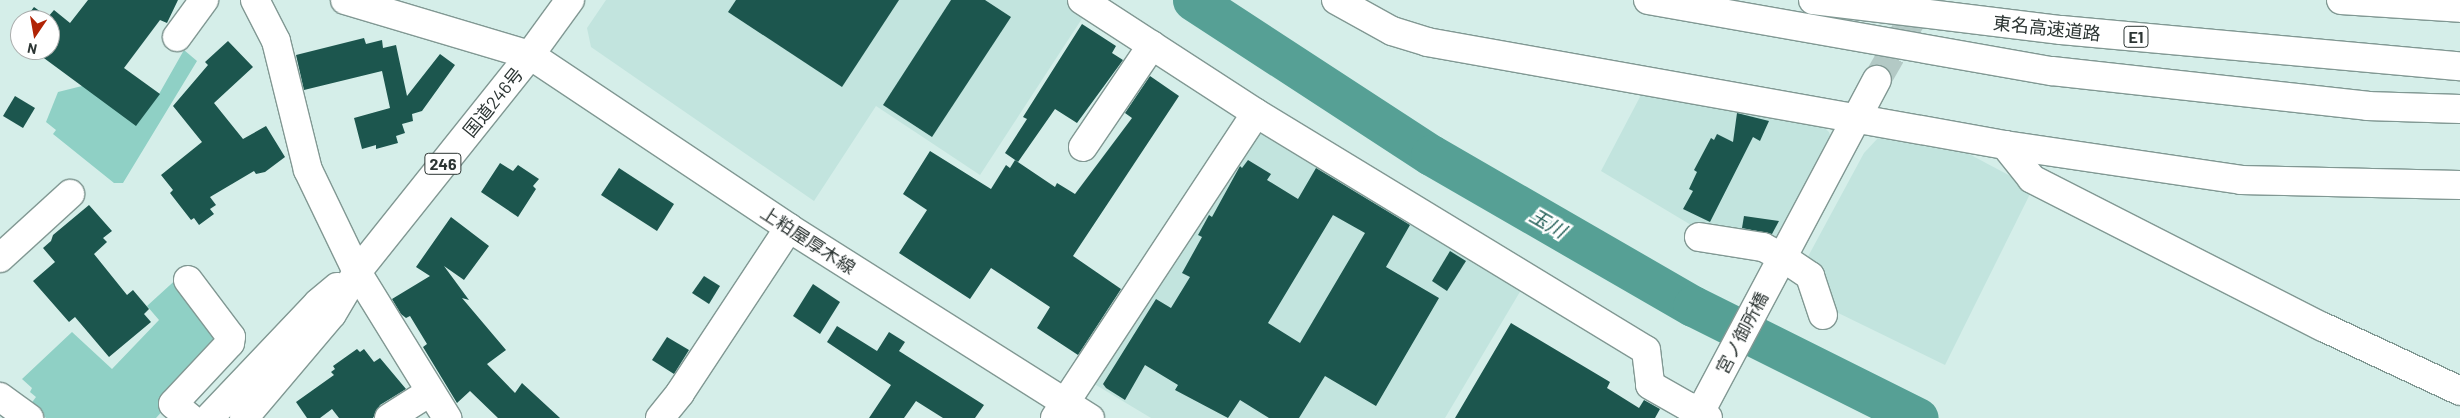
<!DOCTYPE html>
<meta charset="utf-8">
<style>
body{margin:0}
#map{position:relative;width:2460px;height:418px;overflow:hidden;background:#d5eee9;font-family:Barlow,"Noto Sans JP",sans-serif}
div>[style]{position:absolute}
.built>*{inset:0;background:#c2e4de}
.green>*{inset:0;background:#8fd0c5}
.river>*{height:41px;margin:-20.5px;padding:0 20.5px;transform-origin:20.5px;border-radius:20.5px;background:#56a095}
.building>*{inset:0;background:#1c564e}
.minor-tunnel>*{height:28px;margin-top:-14px;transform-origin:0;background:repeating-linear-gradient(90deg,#b3c9c5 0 28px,transparent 0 42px)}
.roads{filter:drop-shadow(1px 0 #819893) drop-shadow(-1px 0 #819893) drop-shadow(0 1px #819893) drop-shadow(0 -1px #819893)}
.minor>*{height:28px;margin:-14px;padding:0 14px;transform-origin:14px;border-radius:14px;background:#fff}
.major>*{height:28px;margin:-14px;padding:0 14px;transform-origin:14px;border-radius:14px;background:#fff}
.highway>*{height:28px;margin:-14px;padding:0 14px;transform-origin:14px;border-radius:14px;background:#fff}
span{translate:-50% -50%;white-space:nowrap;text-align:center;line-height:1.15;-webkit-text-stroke:5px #fff;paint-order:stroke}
.shield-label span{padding:1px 4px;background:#fff;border:1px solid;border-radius:4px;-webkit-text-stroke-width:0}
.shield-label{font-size:16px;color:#2c3533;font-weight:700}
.street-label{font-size:18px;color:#2c3533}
.water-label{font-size:19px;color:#205d55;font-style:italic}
.north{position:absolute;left:10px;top:10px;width:50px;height:50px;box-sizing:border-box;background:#fff;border:1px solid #abaead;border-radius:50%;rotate:192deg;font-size:14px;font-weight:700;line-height:20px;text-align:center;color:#2c3533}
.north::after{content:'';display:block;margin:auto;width:18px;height:22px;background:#b12405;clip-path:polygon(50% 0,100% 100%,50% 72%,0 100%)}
</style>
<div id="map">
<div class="built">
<div style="clip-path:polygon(606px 0,1069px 0,1087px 11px,980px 175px,876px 106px,814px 201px,591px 47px,587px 28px)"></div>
<div style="clip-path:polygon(1641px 95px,1822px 126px,1829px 132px,1832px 142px,1773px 247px,1701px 231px,1601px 171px)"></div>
<div style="clip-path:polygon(1256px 126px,1524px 285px,1445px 418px,1151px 418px,1086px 379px)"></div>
<div style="clip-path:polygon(1878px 138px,1969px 154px,2033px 188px,1945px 365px,1828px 308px,1804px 264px,1864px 153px)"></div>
</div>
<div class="green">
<div style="clip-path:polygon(184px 50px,197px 61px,123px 183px,114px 183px,53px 134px,56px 130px,46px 122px,58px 92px,82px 86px,159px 94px)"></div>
<div style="clip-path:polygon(181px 275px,226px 341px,156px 418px,46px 418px,30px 405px,36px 397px,30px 392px,32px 388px,22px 379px,72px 332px,112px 369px,159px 320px,147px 306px)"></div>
</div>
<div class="river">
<div style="left:1193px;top:0;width:284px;rotate:33.1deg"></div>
<div style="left:1431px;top:155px;width:302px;rotate:30deg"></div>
<div style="left:1693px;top:306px;width:251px;rotate:26.5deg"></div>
</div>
<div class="building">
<div style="clip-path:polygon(88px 0,178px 0,167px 23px,160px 20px,124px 68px,160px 94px,136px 126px,33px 50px,50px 50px,50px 20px,24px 20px,34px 7px,48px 17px,54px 10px,70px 23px)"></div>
<div style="clip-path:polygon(736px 0,899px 0,842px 87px,728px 12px)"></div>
<div style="clip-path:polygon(951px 0,985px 0,1011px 17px,932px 137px,883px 105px)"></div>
<div style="clip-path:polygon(1082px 24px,1116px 46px,1112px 53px,1123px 60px,1077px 123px,1055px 109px,1018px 162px,1005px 153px,1027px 119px,1023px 117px)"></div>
<div style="clip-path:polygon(364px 38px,366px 44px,382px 40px,383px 48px,396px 45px,407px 96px,440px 54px,455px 65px,422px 111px,412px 114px,413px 121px,402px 124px,405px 133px,396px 136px,398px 143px,376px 149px,376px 145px,362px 149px,354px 118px,390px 108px,382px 71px,304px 90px,296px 55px)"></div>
<div style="clip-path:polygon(228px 41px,253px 67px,214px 103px,243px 139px,266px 126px,285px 157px,265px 172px,256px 174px,254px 171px,210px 197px,216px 205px,210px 209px,214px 214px,199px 225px,194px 218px,191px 220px,170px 193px,173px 190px,161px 175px,202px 142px,173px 106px,208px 65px,205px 62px)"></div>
<div style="clip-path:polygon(1150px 76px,1179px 96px,1073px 256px,1121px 289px,1078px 355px,1037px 328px,1050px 307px,991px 268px,970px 299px,899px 253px,927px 210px,903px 194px,930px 151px,991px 189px,1006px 165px,1010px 168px,1015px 160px,1055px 187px,1057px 183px,1075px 194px,1132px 118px,1125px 113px)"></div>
<div style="clip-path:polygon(15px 96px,35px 108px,23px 128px,3px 116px)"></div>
<div style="clip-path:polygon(1737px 113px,1769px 121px,1760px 141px,1753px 137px,1710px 222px,1683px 209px,1693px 191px,1689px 189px,1697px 172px,1694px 170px,1711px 138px,1714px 140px,1717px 134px,1733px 142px)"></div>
<div style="clip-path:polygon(evenodd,1248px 160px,1271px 174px,1267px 180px,1298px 199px,1316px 168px,1410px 225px,1386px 267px,1439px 298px,1376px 406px,1325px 376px,1299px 418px,1269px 418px,1240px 400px,1228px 418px,1175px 390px,1178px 385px,1145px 365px,1125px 400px,1106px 388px,1103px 384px,1156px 299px,1171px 308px,1190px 277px,1182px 273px,1202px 237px,1198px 235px,1209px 215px,1212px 217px,1240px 166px,1242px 168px,1248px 160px,1333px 215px,1365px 233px,1300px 343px,1268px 323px,1333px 215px)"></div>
<div style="clip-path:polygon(500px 163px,513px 171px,518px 165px,539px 179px,533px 186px,536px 189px,518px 217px,481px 192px)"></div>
<div style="clip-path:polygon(619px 168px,674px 204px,657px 231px,601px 195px)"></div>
<div style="clip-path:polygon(89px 205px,112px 231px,103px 238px,107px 242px,94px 254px,127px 295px,133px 290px,149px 309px,144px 314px,151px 322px,109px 357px,75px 317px,69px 322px,33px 281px,55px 262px,43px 248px,51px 241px,53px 235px)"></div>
<div style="clip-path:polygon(1744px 216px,1779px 221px,1772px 234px,1742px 228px)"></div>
<div style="clip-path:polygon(451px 217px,489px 246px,464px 280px,444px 266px,469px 300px,462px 298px,506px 350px,487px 364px,515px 393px,522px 383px,560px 418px,498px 418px,470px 391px,457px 403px,423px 347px,427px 344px,410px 316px,406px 318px,401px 314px,392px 299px,430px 276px,416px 267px)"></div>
<div style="clip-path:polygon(1450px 251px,1466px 261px,1447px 291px,1432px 281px)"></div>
<div style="clip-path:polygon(704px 276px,720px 286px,709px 304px,692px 293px)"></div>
<div style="clip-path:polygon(813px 284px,840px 302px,820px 334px,793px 316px)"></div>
<div style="clip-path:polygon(1511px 323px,1610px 382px,1607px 388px,1639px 408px,1644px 400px,1660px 409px,1655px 418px,1455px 418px)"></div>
<div style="clip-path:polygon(837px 326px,877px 351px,889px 332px,905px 342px,899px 351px,984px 405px,975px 418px,943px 418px,916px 401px,904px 418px,869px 418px,891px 385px,827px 342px)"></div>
<div style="clip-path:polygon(667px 337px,689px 350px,674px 374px,652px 360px)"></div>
<div style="clip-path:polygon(357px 349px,360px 352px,364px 349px,374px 362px,380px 358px,406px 389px,380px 405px,373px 418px,339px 418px,332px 409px,320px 418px,307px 418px,296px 402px,334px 375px,331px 372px,335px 369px,333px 366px)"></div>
</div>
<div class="minor-tunnel">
<div style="left:1877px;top:80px;width:92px;rotate:-60.1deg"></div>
</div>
<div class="roads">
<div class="minor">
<div style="left:255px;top:0;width:46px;rotate:62.9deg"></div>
<div style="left:276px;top:41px;width:133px;rotate:76.1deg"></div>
<div style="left:308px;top:170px;width:113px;rotate:64.3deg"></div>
<div style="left:357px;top:272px;width:172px;rotate:58.3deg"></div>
<div style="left:345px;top:0;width:193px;rotate:16.6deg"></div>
<div style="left:1082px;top:0;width:207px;rotate:33deg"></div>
<div style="left:1336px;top:0;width:64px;rotate:29deg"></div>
<div style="left:1392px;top:31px;width:37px;rotate:17deg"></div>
<div style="left:1427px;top:42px;width:587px;rotate:10.1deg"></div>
<div style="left:2005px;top:145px;width:239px;rotate:8.4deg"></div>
<div style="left:2241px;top:180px;width:219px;rotate:1.3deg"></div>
<div style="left:1648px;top:0;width:410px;rotate:10deg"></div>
<div style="left:2052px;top:71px;width:317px;rotate:6.3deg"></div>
<div style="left:2367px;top:106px;width:93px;rotate:1.8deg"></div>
<div style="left:177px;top:37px;width:46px;rotate:-53.9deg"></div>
<div style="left:2005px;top:145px;width:43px;rotate:51.5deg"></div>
<div style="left:2032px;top:179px;width:326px;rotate:27deg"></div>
<div style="left:2323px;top:327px;width:151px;rotate:25deg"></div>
<div style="left:1083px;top:147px;width:123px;rotate:-55.9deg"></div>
<div style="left:1699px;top:237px;width:65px;rotate:8.9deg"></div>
<div style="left:1763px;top:247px;width:21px;rotate:28deg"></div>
<div style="left:1782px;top:257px;width:34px;rotate:34deg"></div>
<div style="left:1810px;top:276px;width:41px;rotate:71.6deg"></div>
<div style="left:0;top:258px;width:95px;rotate:-42.4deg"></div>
<div style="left:188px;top:280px;width:71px;rotate:53deg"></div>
<div style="left:231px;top:337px;width:6px;rotate:99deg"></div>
<div style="left:230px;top:343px;width:83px;rotate:133.1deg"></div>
<div style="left:173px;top:404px;width:22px;rotate:39deg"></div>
<div style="left:0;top:397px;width:36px;rotate:36deg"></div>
<div style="left:389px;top:418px;width:49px;rotate:-32.4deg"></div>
<div style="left:660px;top:418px;width:32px;rotate:-51deg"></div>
<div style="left:680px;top:393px;width:198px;rotate:-56.6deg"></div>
<div style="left:1055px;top:418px;width:365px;rotate:-56.6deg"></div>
<div style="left:1256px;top:113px;width:456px;rotate:31.3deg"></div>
<div style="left:1646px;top:350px;width:35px;rotate:83deg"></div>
<div style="left:1650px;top:385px;width:43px;rotate:29.6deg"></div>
<div style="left:1687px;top:406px;width:16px;rotate:18deg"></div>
<div style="left:1702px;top:411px;width:9px;rotate:49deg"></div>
<div style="left:1697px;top:418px;width:383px;rotate:-62deg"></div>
</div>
<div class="major">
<div style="left:530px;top:55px;width:311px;rotate:33.7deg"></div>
<div style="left:789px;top:228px;width:356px;rotate:32.3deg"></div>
</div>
<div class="highway">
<div style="left:1813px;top:0;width:250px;rotate:6.9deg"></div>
<div style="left:2061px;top:30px;width:401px;rotate:5.2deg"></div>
<div style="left:2341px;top:0;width:119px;rotate:3.8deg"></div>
<div style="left:209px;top:418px;width:158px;rotate:-46.5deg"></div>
<div style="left:318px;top:303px;width:25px;rotate:-40deg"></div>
<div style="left:244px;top:418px;width:136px;rotate:-49.8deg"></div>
<div style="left:332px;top:314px;width:49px;rotate:-59.2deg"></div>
<div style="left:357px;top:272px;width:278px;rotate:-51.4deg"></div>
<div style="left:530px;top:55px;width:68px;rotate:-54deg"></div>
</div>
</div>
<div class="shield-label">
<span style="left:2136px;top:37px">E1</span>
<span style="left:443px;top:164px">246</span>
</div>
<div class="street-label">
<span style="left:2047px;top:28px;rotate:6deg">東名高速道路</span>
<span style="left:493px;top:102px;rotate:-51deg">国道246号</span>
<span style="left:808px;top:240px;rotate:33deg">上粕屋厚木線</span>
<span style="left:1742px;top:333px;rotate:-62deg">宮ノ御所橋</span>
</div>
<div class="water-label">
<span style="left:1548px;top:223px;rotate:30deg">玉川</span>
</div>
<div class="north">N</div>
</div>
